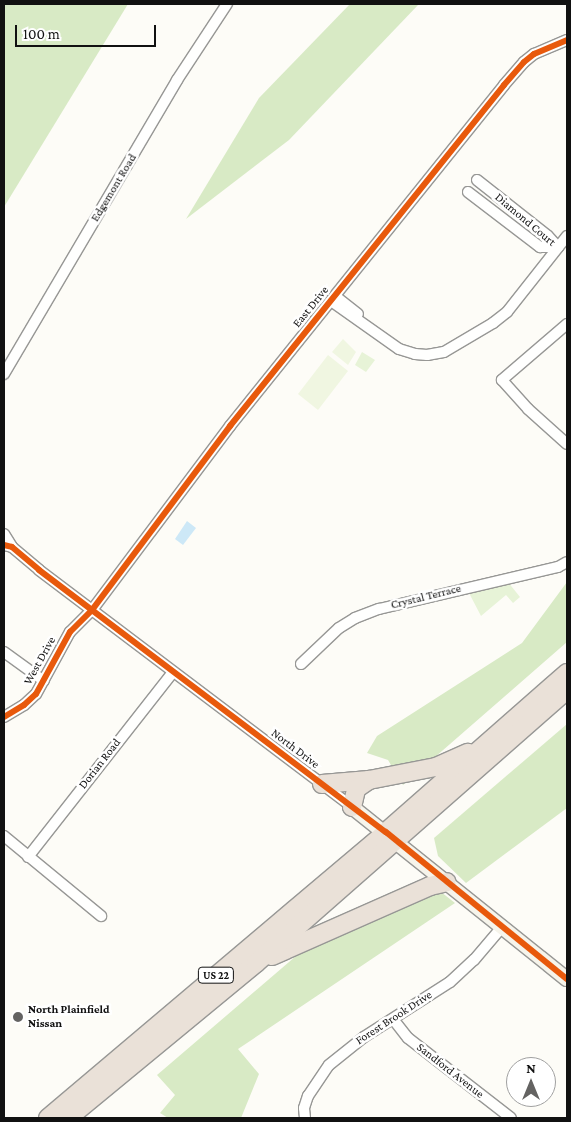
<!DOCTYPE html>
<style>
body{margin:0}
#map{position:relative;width:571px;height:1122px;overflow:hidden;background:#fdfcf7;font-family:"Crimson Pro",serif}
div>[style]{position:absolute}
.green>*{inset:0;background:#e7f3d7}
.forest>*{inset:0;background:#d8eac5}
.pitch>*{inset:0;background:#f0f6e1}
.water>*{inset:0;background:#cde8f7}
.roads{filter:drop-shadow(1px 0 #979795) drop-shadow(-1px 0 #979795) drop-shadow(0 1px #979795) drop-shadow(0 -1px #979795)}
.street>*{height:10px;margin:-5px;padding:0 5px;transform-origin:5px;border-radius:5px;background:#fffffe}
.secondary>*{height:14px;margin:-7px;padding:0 7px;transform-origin:7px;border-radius:7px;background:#f6f4eb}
.highway>*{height:18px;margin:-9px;padding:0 9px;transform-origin:9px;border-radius:9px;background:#eae1d8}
.cycleway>*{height:6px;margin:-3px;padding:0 3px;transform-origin:3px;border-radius:3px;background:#e8590c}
.dots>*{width:14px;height:14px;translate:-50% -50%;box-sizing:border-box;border:2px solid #fff;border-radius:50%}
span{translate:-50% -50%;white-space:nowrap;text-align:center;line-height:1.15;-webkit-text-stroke:5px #fff;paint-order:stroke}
.shield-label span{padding:1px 4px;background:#fff;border:1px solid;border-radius:4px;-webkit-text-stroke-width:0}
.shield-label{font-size:11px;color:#111;font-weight:700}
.street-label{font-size:12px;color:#111}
.poi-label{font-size:12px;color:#111;font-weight:700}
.left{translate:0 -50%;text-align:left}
.frame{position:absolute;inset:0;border:5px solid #111;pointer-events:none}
.north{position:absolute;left:506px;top:1057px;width:50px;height:50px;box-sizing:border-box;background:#fff;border:1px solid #a0a0a0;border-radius:50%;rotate:0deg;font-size:14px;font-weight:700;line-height:20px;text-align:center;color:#111}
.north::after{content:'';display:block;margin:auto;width:18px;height:22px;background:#646362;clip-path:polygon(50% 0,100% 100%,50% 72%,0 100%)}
.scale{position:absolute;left:15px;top:25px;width:141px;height:22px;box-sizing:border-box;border:2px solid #111;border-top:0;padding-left:6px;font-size:15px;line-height:18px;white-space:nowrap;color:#111;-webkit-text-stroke:4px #fff;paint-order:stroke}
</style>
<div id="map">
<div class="green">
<div style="clip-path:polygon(362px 352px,375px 360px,366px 372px,355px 365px)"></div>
<div style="clip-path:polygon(508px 582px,520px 597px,513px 603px,506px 595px,481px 616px,469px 593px)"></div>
</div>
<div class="forest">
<div style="clip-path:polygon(4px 4px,128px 4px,4px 207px)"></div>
<div style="clip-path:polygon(350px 4px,419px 4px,289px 140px,186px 219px,259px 98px)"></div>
<div style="clip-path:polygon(567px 582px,567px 642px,403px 785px,388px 760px,367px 753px,377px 736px,522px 643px)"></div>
<div style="clip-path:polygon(567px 724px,567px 808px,466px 883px,438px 856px,434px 838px)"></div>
<div style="clip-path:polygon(441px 892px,455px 903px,238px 1049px,259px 1074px,241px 1118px,168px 1118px,160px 1113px,175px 1095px,157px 1075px,296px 956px)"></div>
</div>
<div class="pitch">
<div style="clip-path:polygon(343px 339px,356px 352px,348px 365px,332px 352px)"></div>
<div style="clip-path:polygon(328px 355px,348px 371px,318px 410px,298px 394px)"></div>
</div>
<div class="water">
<div style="clip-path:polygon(187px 521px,196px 528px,183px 545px,175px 539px)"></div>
</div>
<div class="roads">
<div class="street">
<div style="left:477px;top:180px;width:90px;rotate:38.3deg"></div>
<div style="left:548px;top:236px;width:15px;rotate:48deg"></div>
<div style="left:468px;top:192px;width:91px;rotate:37.4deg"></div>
<div style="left:540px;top:247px;width:18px"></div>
<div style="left:335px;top:296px;width:29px;rotate:38deg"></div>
<div style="left:331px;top:301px;width:83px;rotate:35.2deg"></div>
<div style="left:399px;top:349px;width:17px;rotate:17deg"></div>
<div style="left:415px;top:354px;width:12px;rotate:5deg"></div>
<div style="left:427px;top:355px;width:17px;rotate:-10deg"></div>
<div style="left:444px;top:352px;width:57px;rotate:-30.6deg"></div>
<div style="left:493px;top:323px;width:18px;rotate:-38deg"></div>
<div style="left:507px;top:312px;width:97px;rotate:-51.7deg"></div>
<div style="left:567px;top:324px;width:86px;rotate:139.3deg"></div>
<div style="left:502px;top:380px;width:39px;rotate:48deg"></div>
<div style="left:528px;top:409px;width:52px;rotate:41.9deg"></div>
<div style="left:4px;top:374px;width:341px;rotate:-59.5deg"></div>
<div style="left:177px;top:80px;width:91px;rotate:-56.7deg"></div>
<div style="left:4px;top:534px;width:15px;rotate:58deg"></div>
<div style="left:4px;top:545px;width:8px;rotate:14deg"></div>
<div style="left:12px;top:547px;width:35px;rotate:40deg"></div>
<div style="left:39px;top:570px;width:393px;rotate:37.1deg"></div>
<div style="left:4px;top:652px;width:49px;rotate:35.9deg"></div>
<div style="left:301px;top:664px;width:52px;rotate:-43.5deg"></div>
<div style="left:339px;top:628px;width:19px;rotate:-32deg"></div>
<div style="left:355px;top:618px;width:26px;rotate:-21deg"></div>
<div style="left:379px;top:609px;width:184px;rotate:-13.2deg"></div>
<div style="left:558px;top:567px;width:10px;rotate:-29deg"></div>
<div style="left:4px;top:717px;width:23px;rotate:-31deg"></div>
<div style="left:24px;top:705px;width:16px;rotate:-43deg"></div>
<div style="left:36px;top:694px;width:71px;rotate:-61.3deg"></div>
<div style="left:70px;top:632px;width:31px;rotate:-45deg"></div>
<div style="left:92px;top:610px;width:230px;rotate:-53.1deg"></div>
<div style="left:230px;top:426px;width:437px;rotate:-51.2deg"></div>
<div style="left:504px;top:85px;width:30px;rotate:-49deg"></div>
<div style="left:524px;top:62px;width:13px;rotate:-39deg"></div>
<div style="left:534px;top:54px;width:36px;rotate:-23deg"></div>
<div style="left:4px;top:836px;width:126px;rotate:39.5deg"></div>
<div style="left:28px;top:857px;width:235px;rotate:-51.9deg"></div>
<div style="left:393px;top:1019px;width:24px;rotate:52deg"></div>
<div style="left:408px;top:1038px;width:130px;rotate:37.8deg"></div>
<div style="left:305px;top:1118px;width:10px;rotate:-96deg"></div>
<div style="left:304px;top:1108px;width:13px;rotate:-72deg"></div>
<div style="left:308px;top:1096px;width:37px;rotate:-56deg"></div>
<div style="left:329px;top:1065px;width:45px;rotate:-38.7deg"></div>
<div style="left:364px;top:1037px;width:102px;rotate:-32.6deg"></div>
<div style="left:450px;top:982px;width:33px;rotate:-43deg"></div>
<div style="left:474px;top:960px;width:43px;rotate:-49.7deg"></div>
</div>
<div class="secondary">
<div style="left:352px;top:807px;width:275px;rotate:38.7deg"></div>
</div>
<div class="highway">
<div style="left:322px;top:784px;width:47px;rotate:-4.9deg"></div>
<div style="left:352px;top:807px;width:18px;rotate:-77deg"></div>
<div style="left:356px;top:789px;width:16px;rotate:-35deg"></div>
<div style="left:369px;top:780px;width:68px;rotate:-11deg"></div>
<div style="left:436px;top:767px;width:35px;rotate:-24deg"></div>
<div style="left:272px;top:956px;width:173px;rotate:-23.9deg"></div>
<div style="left:430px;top:886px;width:17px;rotate:-13deg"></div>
<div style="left:48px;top:1118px;width:443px;rotate:-40.2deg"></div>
<div style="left:386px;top:832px;width:241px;rotate:-41.3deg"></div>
<div style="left:68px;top:1118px;width:244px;rotate:-39.5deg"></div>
<div style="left:256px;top:963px;width:414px;rotate:-41.3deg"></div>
</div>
</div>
<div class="cycleway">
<div style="left:4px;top:545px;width:8px;rotate:14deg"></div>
<div style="left:12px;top:547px;width:35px;rotate:40deg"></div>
<div style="left:39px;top:570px;width:435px;rotate:37.1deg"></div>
<div style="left:386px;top:832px;width:233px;rotate:39.1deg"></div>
<div style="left:4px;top:717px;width:23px;rotate:-31deg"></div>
<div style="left:24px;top:705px;width:16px;rotate:-43deg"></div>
<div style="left:36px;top:694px;width:71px;rotate:-61.3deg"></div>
<div style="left:70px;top:632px;width:31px;rotate:-45deg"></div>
<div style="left:92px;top:610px;width:230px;rotate:-53.1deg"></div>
<div style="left:230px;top:426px;width:437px;rotate:-51.2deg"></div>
<div style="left:504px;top:85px;width:30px;rotate:-49deg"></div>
<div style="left:524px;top:62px;width:13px;rotate:-39deg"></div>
<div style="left:534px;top:54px;width:36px;rotate:-23deg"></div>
</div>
<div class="dots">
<div style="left:18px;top:1017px;background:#646362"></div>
</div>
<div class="shield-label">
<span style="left:216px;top:975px">US 22</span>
</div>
<div class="street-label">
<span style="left:114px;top:188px;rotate:-59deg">Edgemont Road</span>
<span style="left:525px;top:220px;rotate:40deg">Diamond Court</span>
<span style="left:311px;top:307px;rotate:-51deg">East Drive</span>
<span style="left:426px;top:597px;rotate:-14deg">Crystal Terrace</span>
<span style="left:40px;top:661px;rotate:-61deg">West Drive</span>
<span style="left:295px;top:749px;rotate:37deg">North Drive</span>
<span style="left:100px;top:764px;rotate:-52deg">Dorian Road</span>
<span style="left:394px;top:1018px;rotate:-33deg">Forest Brook Drive</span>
<span style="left:450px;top:1071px;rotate:38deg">Sandford Avenue</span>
</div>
<div class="poi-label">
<span class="left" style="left:28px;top:1017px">North Plainfield<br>Nissan</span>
</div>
<div class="frame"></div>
<div class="north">N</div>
<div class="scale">100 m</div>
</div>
